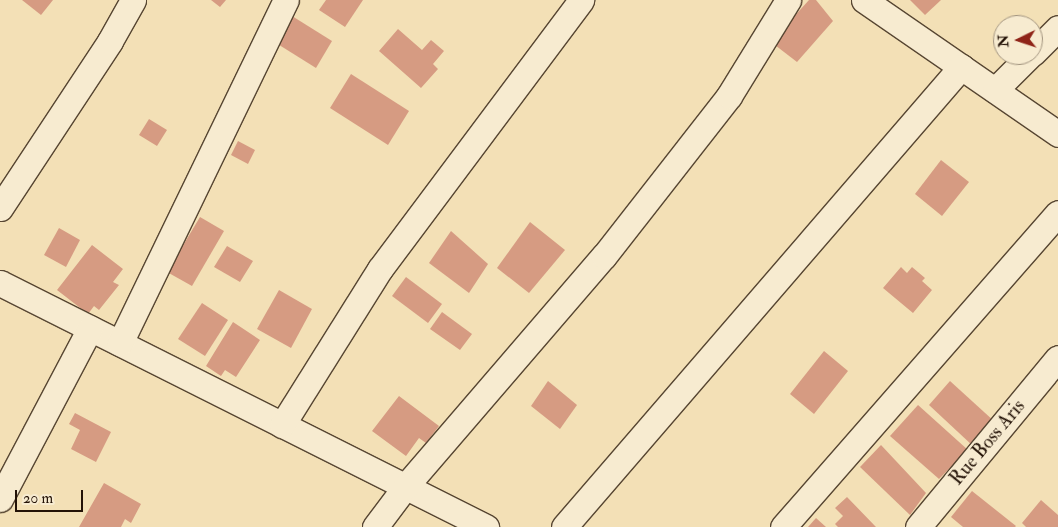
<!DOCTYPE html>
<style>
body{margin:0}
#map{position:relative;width:1058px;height:527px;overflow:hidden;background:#f3e0b6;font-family:"IM FELL Double Pica",serif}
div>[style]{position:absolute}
.building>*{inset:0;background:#d69b82}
.roads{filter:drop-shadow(1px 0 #574632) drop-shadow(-1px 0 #574632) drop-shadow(0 1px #574632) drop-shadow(0 -1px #574632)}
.street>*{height:25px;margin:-12.5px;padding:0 12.5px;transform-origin:12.5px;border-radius:12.5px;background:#f7ebd0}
span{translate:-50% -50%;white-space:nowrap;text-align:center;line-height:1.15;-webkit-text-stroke:4px #f7ebd0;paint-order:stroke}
.street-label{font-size:19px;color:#231206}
.north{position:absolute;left:993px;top:15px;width:50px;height:50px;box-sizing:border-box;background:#f7ebd0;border:1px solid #a2947f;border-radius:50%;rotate:266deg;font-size:14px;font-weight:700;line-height:20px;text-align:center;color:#231206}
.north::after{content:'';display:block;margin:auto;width:18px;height:22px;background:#8f2418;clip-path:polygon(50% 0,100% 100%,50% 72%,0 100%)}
.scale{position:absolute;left:15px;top:490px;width:68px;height:22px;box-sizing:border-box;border:2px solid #231206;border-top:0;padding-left:6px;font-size:15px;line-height:18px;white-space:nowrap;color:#231206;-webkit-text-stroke:4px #f7ebd0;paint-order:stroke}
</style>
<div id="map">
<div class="building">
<div style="clip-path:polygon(22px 0,53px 0,41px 15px)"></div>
<div style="clip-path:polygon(211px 0,226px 0,220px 7px)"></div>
<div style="clip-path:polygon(326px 0,363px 0,345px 27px,319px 10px)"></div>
<div style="clip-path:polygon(809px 0,816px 0,833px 21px,797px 62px,771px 42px)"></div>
<div style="clip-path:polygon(910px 0,941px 0,925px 15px)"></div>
<div style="clip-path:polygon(292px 16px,332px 41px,316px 68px,276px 43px)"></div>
<div style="clip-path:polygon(398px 29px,422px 50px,431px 40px,444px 51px,433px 64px,438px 69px,421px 88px,379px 51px)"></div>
<div style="clip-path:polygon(351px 74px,409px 111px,388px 145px,330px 108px)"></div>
<div style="clip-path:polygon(149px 119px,167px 130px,157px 146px,139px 135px)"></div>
<div style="clip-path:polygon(238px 141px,255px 150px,248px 164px,231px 155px)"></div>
<div style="clip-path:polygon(941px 160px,969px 182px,942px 216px,915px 194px)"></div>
<div style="clip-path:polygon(200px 217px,224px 231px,192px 286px,167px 272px)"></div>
<div style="clip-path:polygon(530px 222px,565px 250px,529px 293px,497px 268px)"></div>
<div style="clip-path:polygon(59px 228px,80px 240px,66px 267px,44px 255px)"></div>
<div style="clip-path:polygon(451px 231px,488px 264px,469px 293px,429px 263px)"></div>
<div style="clip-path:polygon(92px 245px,123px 269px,113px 282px,119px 285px,99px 310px,94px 306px,88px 314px,57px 290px)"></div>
<div style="clip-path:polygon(227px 246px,253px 261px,240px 282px,214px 267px)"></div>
<div style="clip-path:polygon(901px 267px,907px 273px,912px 267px,925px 278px,922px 281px,932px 290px,913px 313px,883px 288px)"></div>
<div style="clip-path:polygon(406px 277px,442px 304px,428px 323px,392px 296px)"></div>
<div style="clip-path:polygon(279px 290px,312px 309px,291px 348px,257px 329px)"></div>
<div style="clip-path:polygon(202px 303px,228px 320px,205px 356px,178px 339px)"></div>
<div style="clip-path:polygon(442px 312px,472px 334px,460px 350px,430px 329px)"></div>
<div style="clip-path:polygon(233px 322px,260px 340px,236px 377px,225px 370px,221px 376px,206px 366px)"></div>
<div style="clip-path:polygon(824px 351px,848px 371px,814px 414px,790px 394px)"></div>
<div style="clip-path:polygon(548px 381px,577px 405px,560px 429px,531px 406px)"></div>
<div style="clip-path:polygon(950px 381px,995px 422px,973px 446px,929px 405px)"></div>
<div style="clip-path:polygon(399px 396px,439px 426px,426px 443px,419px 438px,406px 456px,372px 431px)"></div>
<div style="clip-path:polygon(918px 405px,968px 450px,939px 479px,890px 436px)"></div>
<div style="clip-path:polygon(75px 413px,111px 432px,96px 462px,71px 449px,80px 430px,69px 424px)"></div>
<div style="clip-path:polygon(881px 445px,926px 493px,910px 515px,860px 467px)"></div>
<div style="clip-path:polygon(104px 483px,141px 504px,131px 523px,125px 519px,121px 527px,79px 527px)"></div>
<div style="clip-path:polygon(972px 491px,1016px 526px,1015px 527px,963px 527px,951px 517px)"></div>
<div style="clip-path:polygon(847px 497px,876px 527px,838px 527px,835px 524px,843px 516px,835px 508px)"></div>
<div style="clip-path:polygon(1041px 500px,1058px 515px,1058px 527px,1026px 527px,1022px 523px)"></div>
<div style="clip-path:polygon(816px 518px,826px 527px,808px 527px)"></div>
</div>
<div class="roads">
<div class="street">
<div style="left:864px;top:0;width:236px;rotate:34.6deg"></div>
<div style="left:1033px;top:53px;width:35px;rotate:-45deg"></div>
<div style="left:995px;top:90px;width:49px;rotate:-45deg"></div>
<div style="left:0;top:208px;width:200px;rotate:-56.6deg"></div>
<div style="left:110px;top:41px;width:47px;rotate:-60.7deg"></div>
<div style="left:0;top:283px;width:544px;rotate:26.66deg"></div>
<div style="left:120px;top:343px;width:381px;rotate:-64.2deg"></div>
<div style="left:282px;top:425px;width:184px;rotate:-57.9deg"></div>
<div style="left:380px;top:269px;width:336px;rotate:-53.2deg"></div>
<div style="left:0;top:499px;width:193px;rotate:-62.2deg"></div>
<div style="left:375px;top:527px;width:50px;rotate:-53.1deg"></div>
<div style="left:405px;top:487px;width:305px;rotate:-49.3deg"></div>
<div style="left:604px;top:256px;width:203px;rotate:-52deg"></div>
<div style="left:729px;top:96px;width:113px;rotate:-58.4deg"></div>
<div style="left:564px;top:527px;width:608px;rotate:-49.2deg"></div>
<div style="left:783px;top:527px;width:417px;rotate:-48.8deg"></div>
<div style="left:918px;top:527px;width:219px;rotate:-50.4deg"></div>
</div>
</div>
<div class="street-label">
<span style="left:988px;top:443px;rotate:-50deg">Rue Boss Aris</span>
</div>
<div class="north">N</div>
<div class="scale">20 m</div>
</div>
